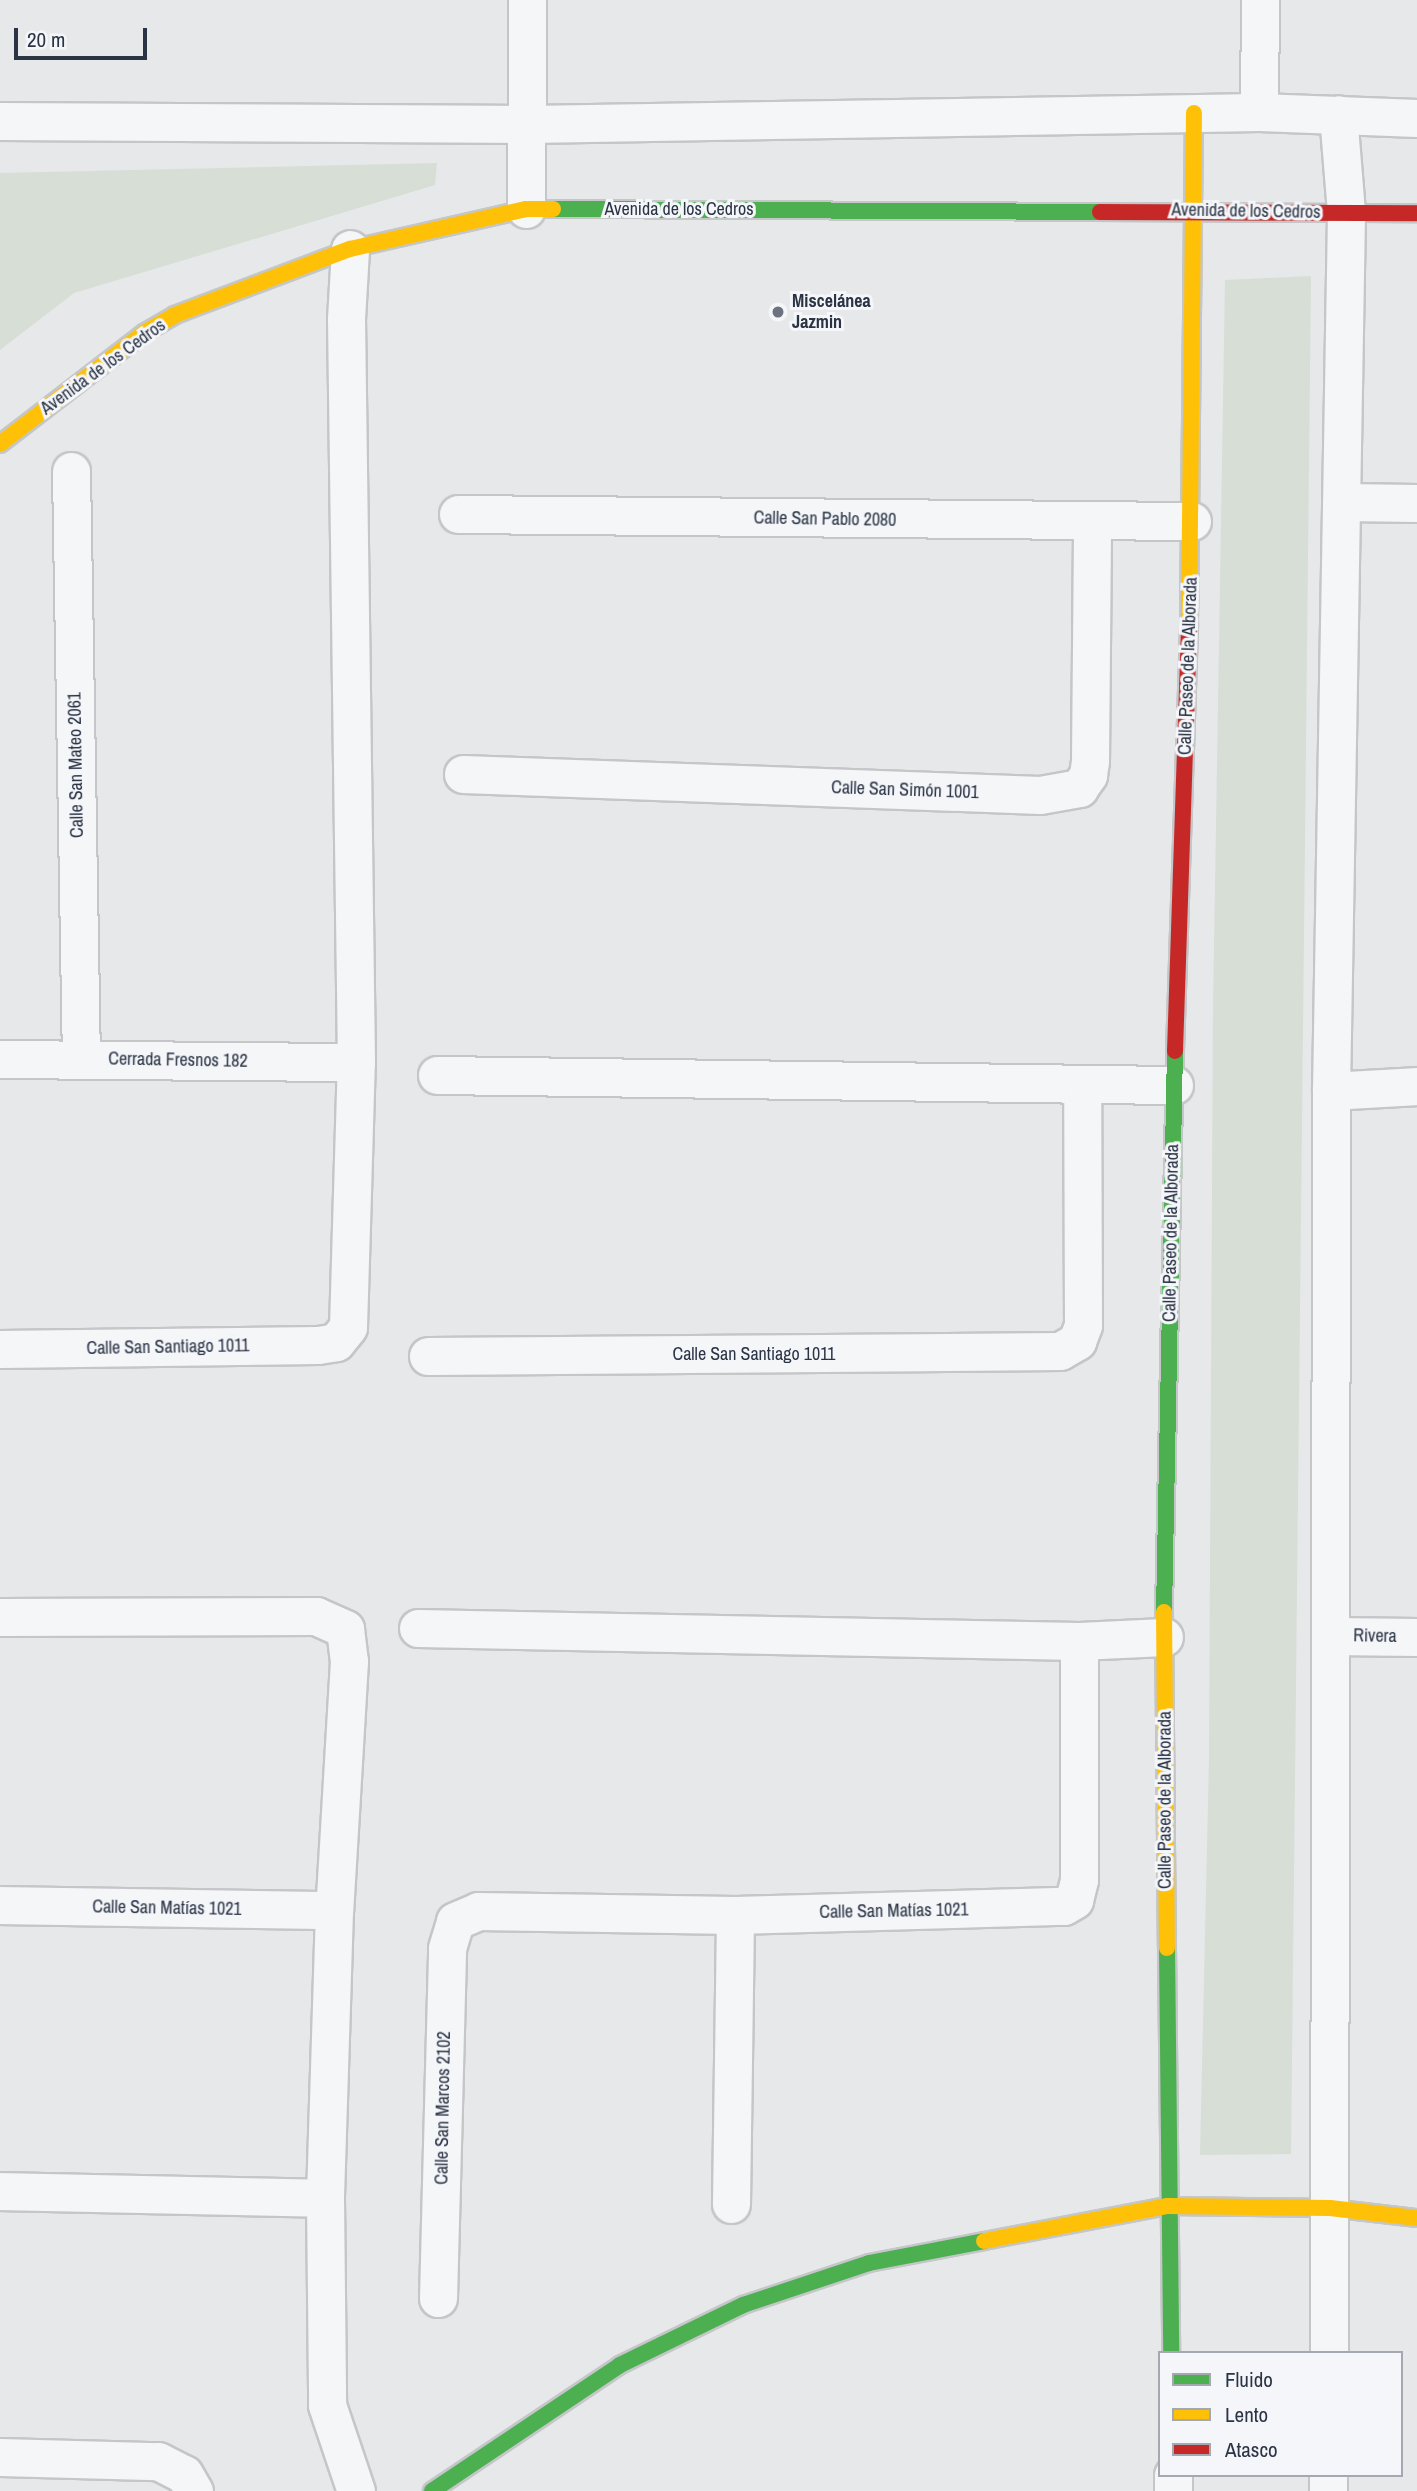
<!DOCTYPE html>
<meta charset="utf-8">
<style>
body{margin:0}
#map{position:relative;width:1417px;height:2491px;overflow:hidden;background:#e6e8ea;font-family:"Archivo Narrow",sans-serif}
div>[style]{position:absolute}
.green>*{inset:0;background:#d6ded6}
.roads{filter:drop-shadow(2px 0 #c4c6c8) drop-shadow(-2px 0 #c4c6c8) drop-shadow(0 2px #c4c6c8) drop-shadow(0 -2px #c4c6c8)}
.street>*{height:37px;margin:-18.5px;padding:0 18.5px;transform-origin:18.5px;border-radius:18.5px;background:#f5f6f7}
.fast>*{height:16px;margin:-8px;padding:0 8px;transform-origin:8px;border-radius:8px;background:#4caf50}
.slow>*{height:16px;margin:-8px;padding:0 8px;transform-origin:8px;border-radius:8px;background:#ffc107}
.jam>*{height:16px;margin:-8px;padding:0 8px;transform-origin:8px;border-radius:8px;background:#c62828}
.dots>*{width:19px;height:19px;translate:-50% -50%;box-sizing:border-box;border:4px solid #f4f6f9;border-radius:50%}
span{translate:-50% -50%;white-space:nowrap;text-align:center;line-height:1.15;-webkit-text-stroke:6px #f4f6f9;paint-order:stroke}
.street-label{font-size:18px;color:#2b3445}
.poi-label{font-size:18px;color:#2b3445;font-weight:700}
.left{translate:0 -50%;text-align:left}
.legend{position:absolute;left:1158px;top:2351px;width:245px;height:126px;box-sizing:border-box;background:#f4f6f9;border:2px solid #a4a8b1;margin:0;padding:9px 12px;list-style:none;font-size:21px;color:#2b3445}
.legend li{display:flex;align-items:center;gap:14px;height:35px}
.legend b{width:35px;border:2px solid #a4a8b1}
.scale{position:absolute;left:14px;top:28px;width:133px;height:32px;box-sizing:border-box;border:4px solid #2b3445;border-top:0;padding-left:9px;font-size:21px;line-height:24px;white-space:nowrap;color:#2b3445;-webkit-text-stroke:5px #f4f6f9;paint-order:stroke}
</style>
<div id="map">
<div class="green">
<div style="clip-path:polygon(437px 163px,435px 185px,74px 293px,0 350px,0 173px)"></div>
<div style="clip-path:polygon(1311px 276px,1291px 2154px,1200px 2155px,1209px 1759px,1213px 1008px,1225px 280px)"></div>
</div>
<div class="roads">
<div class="street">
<div style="left:1259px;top:112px;width:112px;rotate:-89.5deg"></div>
<div style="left:0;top:121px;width:528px;rotate:0.33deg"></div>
<div style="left:528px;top:124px;width:731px;rotate:-0.94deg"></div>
<div style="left:1259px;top:112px;width:158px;rotate:2.2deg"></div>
<div style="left:526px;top:209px;width:209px;rotate:-89.7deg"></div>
<div style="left:71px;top:471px;width:588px;rotate:89.03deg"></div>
<div style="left:1343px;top:502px;width:74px;rotate:0.8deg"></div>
<div style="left:458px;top:514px;width:734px;rotate:0.55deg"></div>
<div style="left:463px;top:774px;width:577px;rotate:2.08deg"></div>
<div style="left:1040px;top:795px;width:40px;rotate:-10deg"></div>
<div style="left:1079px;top:788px;width:16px;rotate:-55deg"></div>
<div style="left:1088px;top:775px;width:14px;rotate:-82deg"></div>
<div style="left:1090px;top:761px;width:238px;rotate:-89.5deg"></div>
<div style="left:0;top:1059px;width:356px;rotate:0.5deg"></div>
<div style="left:437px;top:1075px;width:737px;rotate:0.78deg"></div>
<div style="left:1331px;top:1091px;width:86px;rotate:-3.3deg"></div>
<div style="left:0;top:1349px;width:318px;rotate:-0.7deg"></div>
<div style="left:318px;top:1345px;width:18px;rotate:-9deg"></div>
<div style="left:336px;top:1342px;width:19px;rotate:-51deg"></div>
<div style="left:348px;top:1327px;width:265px;rotate:-88.3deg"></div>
<div style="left:356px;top:1062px;width:743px;rotate:-90.77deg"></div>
<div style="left:346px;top:319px;width:70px;rotate:-86.7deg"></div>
<div style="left:428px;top:1356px;width:632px;rotate:-0.45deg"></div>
<div style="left:1060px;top:1351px;width:20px;rotate:-30deg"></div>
<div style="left:1077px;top:1341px;width:17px;rotate:-69deg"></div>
<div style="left:1083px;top:1325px;width:241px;rotate:-90.2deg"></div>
<div style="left:0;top:1617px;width:316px;rotate:-0.2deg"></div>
<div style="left:316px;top:1616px;width:32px;rotate:24deg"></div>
<div style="left:345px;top:1629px;width:32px;rotate:83deg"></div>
<div style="left:349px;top:1661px;width:249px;rotate:93.4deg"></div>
<div style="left:334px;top:1910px;width:288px;rotate:91.8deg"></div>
<div style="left:325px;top:2198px;width:207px;rotate:89.4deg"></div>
<div style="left:327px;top:2405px;width:91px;rotate:71.4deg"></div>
<div style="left:418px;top:1628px;width:661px;rotate:1.13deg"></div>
<div style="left:1079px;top:1641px;width:85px;rotate:-2.7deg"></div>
<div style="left:1332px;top:1636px;width:85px;rotate:0.7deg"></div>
<div style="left:0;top:1905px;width:334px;rotate:0.9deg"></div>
<div style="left:0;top:2191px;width:325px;rotate:1.2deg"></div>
<div style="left:731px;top:2204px;width:289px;rotate:-89.2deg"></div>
<div style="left:438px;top:2298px;width:350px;rotate:-88.5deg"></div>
<div style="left:447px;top:1948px;width:28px;rotate:-73deg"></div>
<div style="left:455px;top:1921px;width:25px;rotate:-23deg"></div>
<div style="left:478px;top:1911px;width:257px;rotate:0.9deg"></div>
<div style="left:735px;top:1915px;width:329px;rotate:-1.6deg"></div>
<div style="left:1064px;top:1906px;width:12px;rotate:-31deg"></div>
<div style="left:1074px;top:1900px;width:21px;rotate:-76deg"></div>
<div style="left:1079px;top:1880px;width:239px;rotate:-90deg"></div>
<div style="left:1329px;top:2353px;width:1262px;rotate:-89.91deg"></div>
<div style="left:1331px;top:1091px;width:879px;rotate:-89.02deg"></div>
<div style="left:1346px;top:212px;width:98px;rotate:-94.7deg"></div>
<div style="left:0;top:2457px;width:158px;rotate:1.5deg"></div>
<div style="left:158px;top:2461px;width:29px;rotate:27deg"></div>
<div style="left:184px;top:2474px;width:20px;rotate:60deg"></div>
<div style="left:1173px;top:2475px;width:16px;rotate:90deg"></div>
<div style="left:1328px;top:2491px;width:16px;rotate:-90deg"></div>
</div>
<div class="fast">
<div style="left:553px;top:209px;width:547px;rotate:0.31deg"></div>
<div style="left:1164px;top:1612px;width:561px;rotate:-88.88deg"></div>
<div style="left:1167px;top:1948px;width:405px;rotate:89.4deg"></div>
<div style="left:432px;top:2491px;width:226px;rotate:-33.8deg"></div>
<div style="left:620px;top:2365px;width:137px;rotate:-26deg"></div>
<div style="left:743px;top:2305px;width:133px;rotate:-18.4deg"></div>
<div style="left:869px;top:2263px;width:117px;rotate:-10.8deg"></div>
</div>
<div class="slow">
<div style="left:0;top:444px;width:182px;rotate:-37.6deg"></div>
<div style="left:144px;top:333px;width:36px;rotate:-30deg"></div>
<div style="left:175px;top:315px;width:187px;rotate:-20.7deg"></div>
<div style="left:350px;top:249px;width:180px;rotate:-12.8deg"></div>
<div style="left:526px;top:209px;width:27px"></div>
<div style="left:1189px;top:623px;width:510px;rotate:-89.44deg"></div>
<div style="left:1164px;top:1612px;width:336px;rotate:89.5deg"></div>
<div style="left:984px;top:2241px;width:187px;rotate:-10.8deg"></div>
<div style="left:1168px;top:2206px;width:162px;rotate:0.7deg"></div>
<div style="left:1330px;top:2208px;width:88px;rotate:6.6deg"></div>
</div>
<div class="jam">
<div style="left:1100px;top:212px;width:317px;rotate:0.2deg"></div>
<div style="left:1175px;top:1051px;width:428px;rotate:-88.1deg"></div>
</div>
</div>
<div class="dots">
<div style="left:778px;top:312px;background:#6c737f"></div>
</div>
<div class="street-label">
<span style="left:679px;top:209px">Avenida de los Cedros</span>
<span style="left:1246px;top:211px;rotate:1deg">Avenida de los Cedros</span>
<span style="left:103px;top:367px;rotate:-36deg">Avenida de los Cedros</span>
<span style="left:825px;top:519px;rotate:1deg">Calle San Pablo 2080</span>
<span style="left:1188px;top:666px;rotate:-88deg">Calle Paseo de la Alborada</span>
<span style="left:76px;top:765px;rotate:-91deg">Calle San Mateo 2061</span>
<span style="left:905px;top:790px;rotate:2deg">Calle San Simón 1001</span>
<span style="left:178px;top:1060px;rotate:1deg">Cerrada Fresnos 182</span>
<span style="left:1171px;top:1233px;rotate:-89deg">Calle Paseo de la Alborada</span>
<span style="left:168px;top:1347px;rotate:-1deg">Calle San Santiago 1011</span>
<span style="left:754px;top:1354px">Calle San Santiago 1011</span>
<span style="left:1375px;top:1636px;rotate:1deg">Rivera</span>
<span style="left:1165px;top:1800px;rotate:-90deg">Calle Paseo de la Alborada</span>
<span style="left:167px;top:1908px;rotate:1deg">Calle San Matías 1021</span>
<span style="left:894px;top:1911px;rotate:-1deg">Calle San Matías 1021</span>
<span style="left:443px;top:2108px;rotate:-89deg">Calle San Marcos 2102</span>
</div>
<div class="poi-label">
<span class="left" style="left:792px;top:312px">Miscelánea<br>Jazmin</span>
</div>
<ul class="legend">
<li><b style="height:9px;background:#4caf50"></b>Fluido</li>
<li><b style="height:9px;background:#ffc107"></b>Lento</li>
<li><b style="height:9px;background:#c62828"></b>Atasco</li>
</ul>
<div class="scale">20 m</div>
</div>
